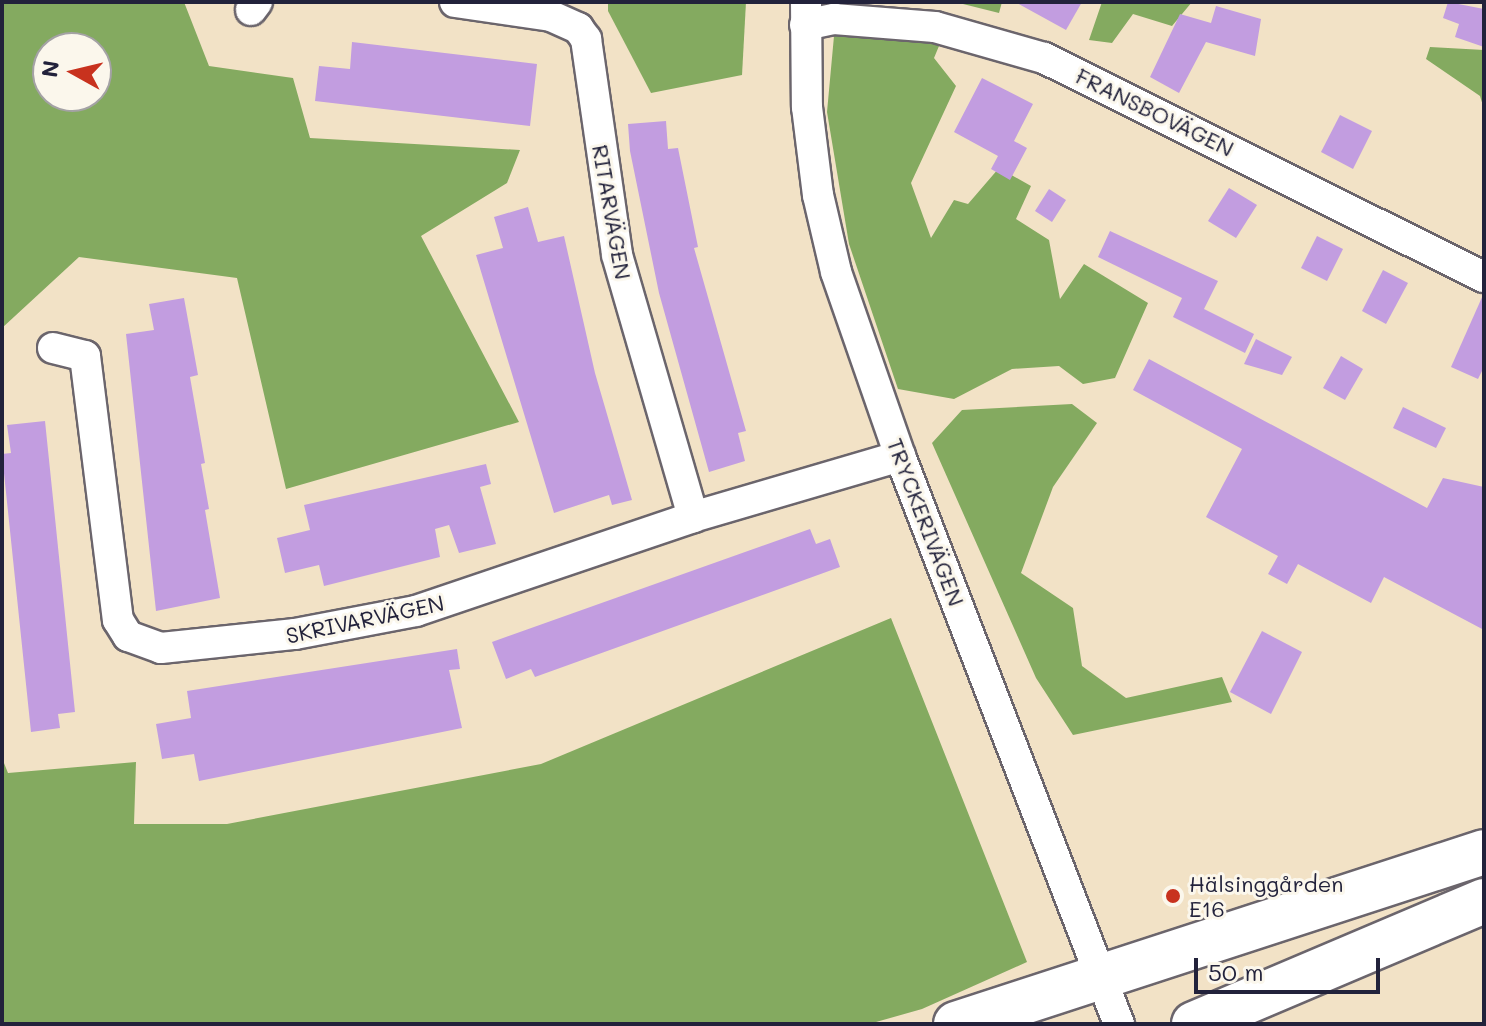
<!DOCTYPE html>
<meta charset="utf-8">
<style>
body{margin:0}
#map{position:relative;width:1486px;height:1026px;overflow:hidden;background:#f2e2c6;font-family:Mali,sans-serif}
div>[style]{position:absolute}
.forest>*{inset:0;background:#84aa60}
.building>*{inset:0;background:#c29de0}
.roads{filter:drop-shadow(2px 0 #6b656c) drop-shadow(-2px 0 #6b656c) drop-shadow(0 2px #6b656c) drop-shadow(0 -2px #6b656c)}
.minor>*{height:30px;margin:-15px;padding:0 15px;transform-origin:15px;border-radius:15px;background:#fff}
.highway>*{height:44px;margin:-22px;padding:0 22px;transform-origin:22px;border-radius:22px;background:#fff}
.dots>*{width:22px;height:22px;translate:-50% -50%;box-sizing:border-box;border:4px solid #fbf7ec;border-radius:50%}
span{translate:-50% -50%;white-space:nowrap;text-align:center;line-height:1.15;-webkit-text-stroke:6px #fbf7ec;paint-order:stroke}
.street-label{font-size:22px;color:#22223b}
.poi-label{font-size:22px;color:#22223b}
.left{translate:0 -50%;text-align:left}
.frame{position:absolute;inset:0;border:4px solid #22223b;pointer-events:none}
.north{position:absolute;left:32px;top:32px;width:80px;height:80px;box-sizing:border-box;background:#fbf7ec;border:2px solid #a4a2a5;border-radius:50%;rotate:278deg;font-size:22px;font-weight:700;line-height:32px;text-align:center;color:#22223b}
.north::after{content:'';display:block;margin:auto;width:28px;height:36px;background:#c8321e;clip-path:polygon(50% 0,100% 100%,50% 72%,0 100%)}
.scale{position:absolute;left:1194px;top:958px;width:186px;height:36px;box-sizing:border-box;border:4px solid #22223b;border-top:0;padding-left:10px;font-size:24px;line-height:28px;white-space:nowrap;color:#22223b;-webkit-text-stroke:6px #fbf7ec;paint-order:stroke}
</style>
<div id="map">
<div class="forest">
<div style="clip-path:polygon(evenodd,2px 2px,184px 2px,209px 66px,293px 78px,310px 138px,520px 150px,507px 183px,421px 236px,519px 422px,286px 489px,237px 278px,79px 257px,2px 328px,2px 2px,96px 48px,96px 96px,48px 96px,48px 48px,96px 48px)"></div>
<div style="clip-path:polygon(608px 2px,746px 2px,742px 75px,651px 93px,608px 11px)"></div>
<div style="clip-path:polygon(955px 2px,1002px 2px,999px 13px)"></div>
<div style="clip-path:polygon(1102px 2px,1192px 2px,1172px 26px,1133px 14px,1112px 43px,1089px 40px)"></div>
<div style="clip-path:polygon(872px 27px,944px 34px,934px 58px,956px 86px,911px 183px,931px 238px,954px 200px,968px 204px,999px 168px,1031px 186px,1016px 219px,1049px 240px,1060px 299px,1084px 264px,1148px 303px,1115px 378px,1083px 384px,1059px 366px,1012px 369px,954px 399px,898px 389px,849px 244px,827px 112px,834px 36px)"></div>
<div style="clip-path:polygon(1430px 47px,1484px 50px,1484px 109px,1480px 96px,1426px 59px)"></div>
<div style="clip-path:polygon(1072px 404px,1097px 423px,1053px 487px,1021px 573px,1073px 608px,1082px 666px,1126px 698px,1222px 677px,1232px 702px,1073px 735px,1036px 678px,932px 443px,962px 410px)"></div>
<div style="clip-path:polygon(891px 618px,1027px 962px,922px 1009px,869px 1024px,2px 1024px,2px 758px,8px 773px,136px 762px,134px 824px,227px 824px,541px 764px)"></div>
</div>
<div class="building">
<div style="clip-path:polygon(1015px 2px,1082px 2px,1066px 30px)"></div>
<div style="clip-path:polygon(1448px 2px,1484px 9px,1484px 47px,1455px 37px,1459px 24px,1443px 18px)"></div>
<div style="clip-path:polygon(1216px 6px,1261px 19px,1255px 56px,1206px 42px,1179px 93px,1150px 77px,1180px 14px,1211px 23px)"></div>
<div style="clip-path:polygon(352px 42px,537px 64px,530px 126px,315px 101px,319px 66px,350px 69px)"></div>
<div style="clip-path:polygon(982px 78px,1033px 104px,1014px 141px,1027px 148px,1010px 180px,991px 169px,998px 156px,954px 132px)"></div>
<div style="clip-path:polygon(1340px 115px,1372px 131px,1353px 169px,1321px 152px)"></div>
<div style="clip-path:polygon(666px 121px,668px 149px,678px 148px,698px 247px,694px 248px,746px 431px,738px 433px,745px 461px,709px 472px,659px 293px,630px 151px,628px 124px)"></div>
<div style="clip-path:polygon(1229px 188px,1257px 205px,1236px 238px,1208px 221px)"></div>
<div style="clip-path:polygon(1049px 189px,1066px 200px,1052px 222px,1035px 211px)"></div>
<div style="clip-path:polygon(528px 207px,538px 242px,564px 236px,595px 373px,632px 500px,612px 505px,609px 495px,554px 513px,476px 255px,503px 248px,494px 217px)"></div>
<div style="clip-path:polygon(1110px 231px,1218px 281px,1204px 309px,1254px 334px,1245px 353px,1173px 317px,1182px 298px,1098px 257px)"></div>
<div style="clip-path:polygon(1317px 236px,1343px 249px,1327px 281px,1301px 268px)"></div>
<div style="clip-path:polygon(1383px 270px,1408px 283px,1386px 324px,1362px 311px)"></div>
<div style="clip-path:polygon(1483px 295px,1484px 367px,1478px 379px,1451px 367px)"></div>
<div style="clip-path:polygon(184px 298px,198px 375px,190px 377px,205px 463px,201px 464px,209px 509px,205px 510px,220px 598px,156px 611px,126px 334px,154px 330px,149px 304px)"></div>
<div style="clip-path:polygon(1256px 339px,1292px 357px,1282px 375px,1244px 364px)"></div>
<div style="clip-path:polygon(1341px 356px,1363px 369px,1345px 400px,1323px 388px)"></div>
<div style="clip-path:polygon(1149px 359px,1427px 508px,1443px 478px,1484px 487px,1484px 630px,1384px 577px,1371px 603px,1298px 564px,1287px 584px,1268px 574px,1278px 556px,1206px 517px,1242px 449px,1133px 390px)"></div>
<div style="clip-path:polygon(1403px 407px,1446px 428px,1436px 448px,1393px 428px)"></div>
<div style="clip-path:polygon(45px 421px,75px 712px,58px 714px,60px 728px,31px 732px,2px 454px,11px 453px,7px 425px)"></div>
<div style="clip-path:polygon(486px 464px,491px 484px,480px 487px,496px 544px,459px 553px,449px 525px,435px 529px,440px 557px,324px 586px,319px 565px,285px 573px,277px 538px,310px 530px,304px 505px)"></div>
<div style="clip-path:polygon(810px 529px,816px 544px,830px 539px,840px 567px,535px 677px,531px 669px,506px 679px,492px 642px)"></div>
<div style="clip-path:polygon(1262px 631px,1302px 652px,1271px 714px,1230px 692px)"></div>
<div style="clip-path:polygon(457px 649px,460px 669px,449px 670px,462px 728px,199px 781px,194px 754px,162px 759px,156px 724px,191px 718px,187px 691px)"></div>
</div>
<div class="roads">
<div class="minor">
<div style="left:455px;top:2px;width:97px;rotate:8.3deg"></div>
<div style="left:551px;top:16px;width:30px;rotate:24deg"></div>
<div style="left:578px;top:28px;width:14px;rotate:54deg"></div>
<div style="left:586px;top:39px;width:218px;rotate:81.8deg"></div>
<div style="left:617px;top:255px;width:273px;rotate:73.8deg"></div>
<div style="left:806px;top:2px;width:105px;rotate:89.5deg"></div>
<div style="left:807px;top:107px;width:89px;rotate:82.9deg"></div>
<div style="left:818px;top:195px;width:79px;rotate:76.8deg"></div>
<div style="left:836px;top:272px;width:195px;rotate:70.8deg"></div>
<div style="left:900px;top:456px;width:609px;rotate:68.92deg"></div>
<div style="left:251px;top:10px;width:10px;rotate:-53deg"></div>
<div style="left:805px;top:25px;width:30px;rotate:-12deg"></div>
<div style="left:834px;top:19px;width:101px;rotate:4.5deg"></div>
<div style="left:935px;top:27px;width:113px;rotate:15.9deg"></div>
<div style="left:1044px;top:58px;width:491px;rotate:26.5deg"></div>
<div style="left:53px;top:348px;width:33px;rotate:14deg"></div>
<div style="left:85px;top:356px;width:266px;rotate:82.9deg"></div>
<div style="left:118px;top:620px;width:19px;rotate:58deg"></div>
<div style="left:128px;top:636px;width:35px;rotate:20deg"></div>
<div style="left:161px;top:648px;width:135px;rotate:-6deg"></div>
<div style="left:295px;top:634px;width:123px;rotate:-10.8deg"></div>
<div style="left:416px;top:611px;width:293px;rotate:-18.7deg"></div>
<div style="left:693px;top:517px;width:216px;rotate:-16.4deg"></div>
</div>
<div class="highway">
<div style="left:956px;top:1024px;width:555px;rotate:-18.04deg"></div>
<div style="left:1194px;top:1024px;width:315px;rotate:-23deg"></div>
</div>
</div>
<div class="dots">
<div style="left:1173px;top:896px;background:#c8321e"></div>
</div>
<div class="street-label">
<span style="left:1155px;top:112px;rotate:26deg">FRANSBOVÄGEN</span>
<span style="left:612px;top:212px;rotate:80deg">RITARVÄGEN</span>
<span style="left:926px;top:522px;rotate:69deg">TRYCKERIVÄGEN</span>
<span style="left:365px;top:619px;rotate:-12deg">SKRIVARVÄGEN</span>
</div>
<div class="poi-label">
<span class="left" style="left:1189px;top:896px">Hälsinggården<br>E16</span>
</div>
<div class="frame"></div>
<div class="north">N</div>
<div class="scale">50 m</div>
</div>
